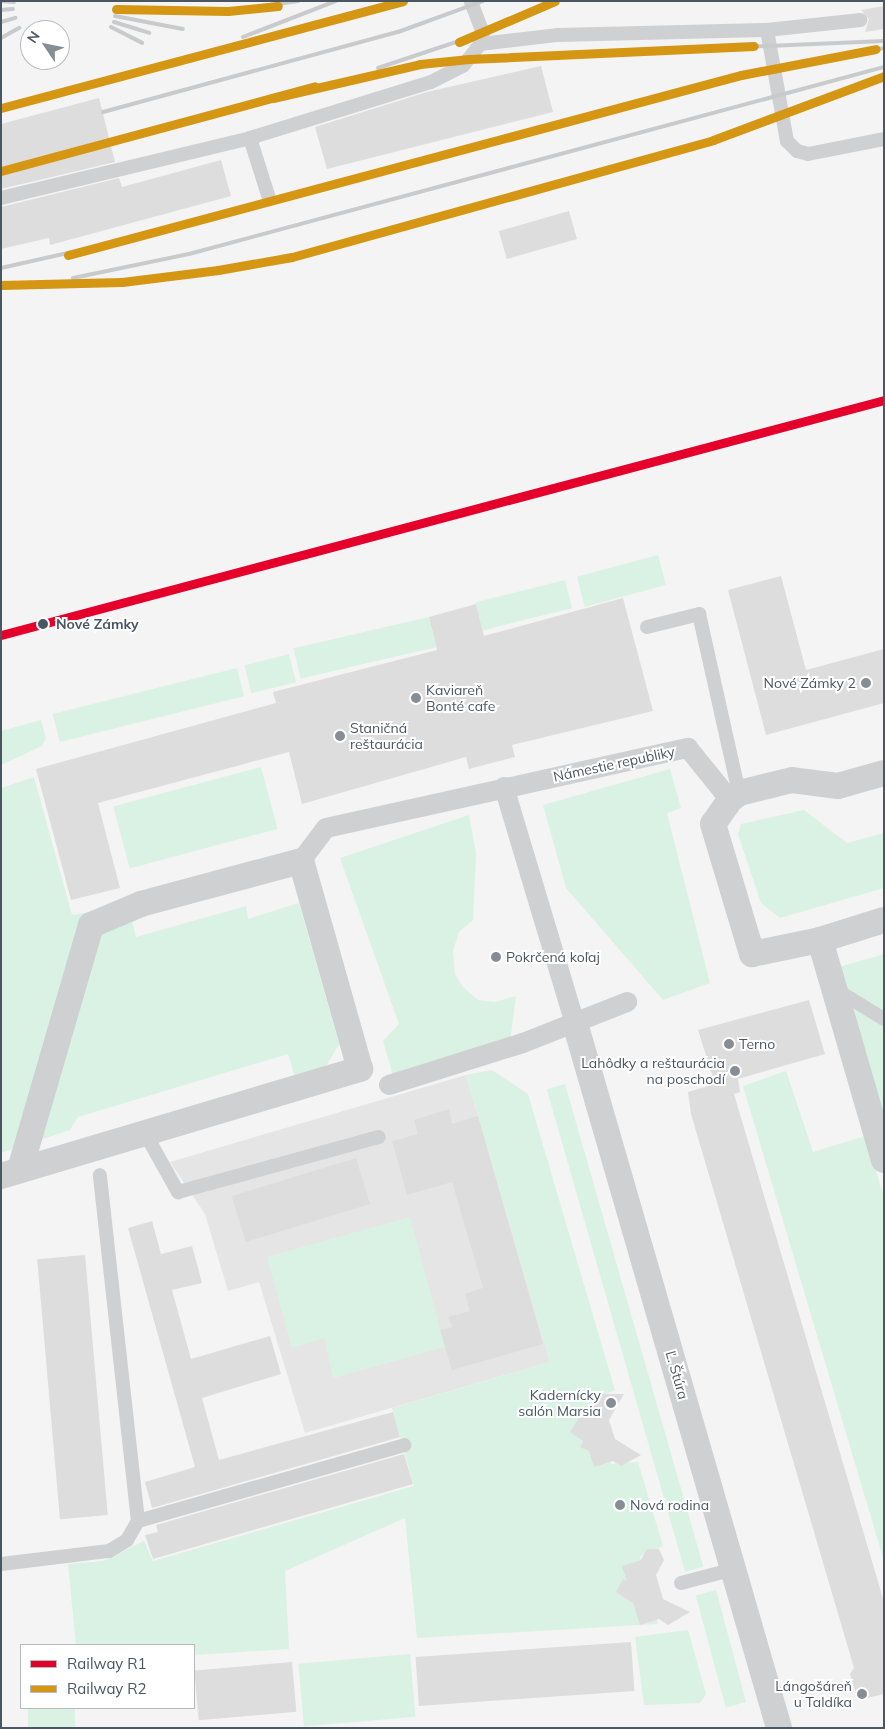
<!DOCTYPE html>
<html>
<head>
<meta charset="utf-8">
<style>
  body { margin:0 }
  #map { position:relative; width:885px; height:1729px; overflow:hidden; background:#f4f4f4; font-family:Mulish,sans-serif }
  div>[style] { position:absolute }
  .education>* { inset:0; background:#e6e5e6 }
  .green>* { inset:0; background:#d9f2e3; transform-origin:0 0 }
  .building>* { inset:0; background:#ddddde; transform-origin:0 0 }
  .service>* { height:14px; margin:-7px; padding:0 7px; transform-origin:7px; border-radius:7px; background:#ced0d2 }
  .pedestrian>* { height:20px; margin:-10px; padding:0 10px; transform-origin:10px; border-radius:10px; background:#ced0d2 }
  .minor>* { height:26px; margin:-13px; padding:0 13px; transform-origin:13px; border-radius:13px; background:#ced0d2 }
  .rail>* { height:4px; margin:-2px; padding:0 2px; transform-origin:2px; border-radius:2px; background:#c9cacc }
  .rail-1>* { height:9px; margin:-4.5px; padding:0 4.5px; transform-origin:4.5px; border-radius:4.5px; background:#e4002b }
  .rail-2>* { height:9px; margin:-4.5px; padding:0 4.5px; transform-origin:4.5px; border-radius:4.5px; background:#d49613 }
  .dots>* { width:14px; height:14px; translate:-50% -50%; box-sizing:border-box; border:2px solid #fff; border-radius:50% }
  span { translate:-50% -50%; white-space:nowrap; text-align:center; line-height:1.15; -webkit-text-stroke:4px #fff; paint-order:stroke }
  .stop-label { font-size:14px; color:#4a5661; font-weight:700 }
  .left { translate:0 -50%; text-align:left }
  .poi-label { font-size:14px; color:#4a5661 }
  .right { translate:-100% -50%; text-align:right }
  .street-label { font-size:14px; color:#4a5661 }
  .frame { position:absolute; inset:0; border:2px solid #4a5661; pointer-events:none }
  .legend { position:absolute; left:20px; top:1644px; width:175px; height:65px; box-sizing:border-box; background:#fff; border:1px solid #b7bbc0; margin:0; padding:6px 9px; list-style:none; font-size:15px; color:#4a5661 }
  .legend li { display:flex; align-items:center; gap:10px; height:25px }
  .legend b { width:25px; border:1px solid #b7bbc0 }
  .north { position:absolute; left:20px; top:20px; width:50px; height:50px; box-sizing:border-box; background:#fff; border:1px solid #b7bbc0; border-radius:50%; rotate:304deg; font-size:14px; font-weight:700; line-height:20px; text-align:center; color:#4a5661 }
  .north::after { content:''; display:block; margin:auto; width:18px; height:22px; background:#868d94; clip-path:polygon(50% 0,100% 100%,50% 72%,0 100%) }
</style>
</head>
<body>
<div id="map">
  <div class="education">
    <i style="clip-path:polygon(466px 1075px,550px 1362px,305px 1433px,259px 1282px,228px 1291px,205px 1214px,170px 1162px)"></i>
  </div>
  <div class="green">
    <i style="left:658px;top:555px;width:31px;height:84px;rotate:75deg"></i>
    <i style="left:565px;top:580px;width:29px;height:92px;rotate:76deg"></i>
    <i style="left:429px;top:617px;width:31px;height:139px;rotate:77deg"></i>
    <i style="left:289px;top:654px;width:29px;height:46px;rotate:76deg"></i>
    <i style="left:237px;top:668px;width:29px;height:190px;rotate:76deg"></i>
    <i style="clip-path:polygon(41px 720px,46px 738px,42px 746px,1px 765px,1px 731px)"></i>
    <i style="left:261px;top:767px;width:64px;height:153px;rotate:75deg"></i>
    <i style="clip-path:polygon(670px 769px,681px 808px,667px 813px,710px 983px,663px 1000px,566px 888px,543px 805px)"></i>
    <i style="clip-path:polygon(34px 777px,72px 915px,95px 911px,131px 917px,136px 937px,246px 906px,248px 919px,299px 903px,339px 1044px,325px 1068px,295px 1077px,288px 1054px,78px 1117px,70px 1130px,1px 1153px,1px 788px)"></i>
    <i style="clip-path:polygon(804px 810px,847px 843px,884px 833px,884px 888px,780px 918px,761px 903px,738px 834px,741px 824px)"></i>
    <i style="clip-path:polygon(469px 815px,476px 853px,473px 920px,459px 932px,453px 951px,455px 974px,463px 987px,478px 1000px,495px 1002px,516px 996px,510px 1042px,394px 1079px,383px 1041px,399px 1024px,340px 858px)"></i>
    <i style="clip-path:polygon(884px 954px,884px 1011px,844px 986px,836px 968px)"></i>
    <i style="clip-path:polygon(855px 1009px,884px 1027px,884px 1126px,850px 1014px)"></i>
    <i style="clip-path:polygon(492px 1070px,528px 1094px,615px 1390px,591px 1401px,611px 1464px,638px 1462px,663px 1546px,640px 1557px,658px 1624px,417px 1638px,405px 1518px,285px 1571px,289px 1649px,194px 1655px,194px 1645px,76px 1645px,68px 1564px,103px 1561px,144px 1541px,153px 1561px,414px 1486px,392px 1408px,550px 1362px,466px 1075px)"></i>
    <i style="clip-path:polygon(786px 1071px,813px 1152px,865px 1136px,884px 1197px,884px 1561px,743px 1086px)"></i>
    <i style="left:565px;top:1084px;width:502px;height:19px;rotate:74deg"></i>
    <i style="clip-path:polygon(410px 1217px,445px 1347px,333px 1378px,324px 1338px,292px 1348px,267px 1257px)"></i>
    <i style="left:716px;top:1590px;width:116px;height:21px;rotate:75deg"></i>
    <i style="clip-path:polygon(688px 1630px,706px 1694px,700px 1703px,644px 1705px,635px 1637px)"></i>
    <i style="left:410px;top:1654px;width:63px;height:112px;rotate:85deg"></i>
    <i style="left:28px;top:1708px;width:47px;height:20px"></i>
  </div>
  <div class="building">
    <i style="clip-path:polygon(884px 6px,884px 29px,865px 32px,869px 19px,861px 10px)"></i>
    <i style="clip-path:polygon(541px 66px,553px 112px,327px 169px,315px 127px,427px 92px)"></i>
    <i style="clip-path:polygon(99px 98px,115px 162px,1px 189px,1px 124px)"></i>
    <i style="clip-path:polygon(221px 160px,231px 196px,50px 245px,49px 238px,1px 249px,1px 207px,119px 178px,122px 187px)"></i>
    <i style="left:569px;top:211px;width:29px;height:73px;rotate:74deg"></i>
    <i style="clip-path:polygon(781px 576px,806px 670px,884px 649px,884px 703px,766px 735px,728px 590px)"></i>
    <i style="clip-path:polygon(623px 598px,653px 711px,512px 745px,515px 757px,484px 765px,469px 769px,466px 757px,302px 804px,289px 752px,98px 803px,120px 888px,71px 900px,36px 769px,276px 703px,273px 692px,437px 650px,429px 617px,476px 604px,484px 636px)"></i>
    <i style="clip-path:polygon(809px 1000px,825px 1054px,738px 1079px,740px 1092px,734px 1094px,884px 1602px,884px 1694px,858px 1700px,850px 1674px,854px 1668px,691px 1114px,688px 1092px,715px 1084px,698px 1030px)"></i>
    <i style="clip-path:polygon(449px 1109px,452px 1124px,478px 1116px,543px 1344px,452px 1370px,440px 1330px,452px 1327px,448px 1317px,470px 1311px,465px 1294px,483px 1288px,452px 1182px,407px 1195px,392px 1141px,418px 1134px,414px 1120px)"></i>
    <i style="left:356px;top:1158px;width:48px;height:130px;rotate:73deg"></i>
    <i style="clip-path:polygon(152px 1221px,161px 1254px,192px 1246px,202px 1283px,172px 1290px,191px 1359px,270px 1336px,281px 1374px,202px 1398px,219px 1460px,393px 1412px,400px 1437px,152px 1508px,145px 1482px,195px 1467px,128px 1228px)"></i>
    <i style="left:85px;top:1255px;width:261px;height:48px;rotate:85deg"></i>
    <i style="clip-path:polygon(600px 1394px,624px 1394px,609px 1420px,615px 1439px,641px 1455px,621px 1466px,613px 1461px,594px 1467px,589px 1451px,580px 1447px,583px 1441px,570px 1432px,579px 1418px,577px 1410px,596px 1405px)"></i>
    <i style="clip-path:polygon(404px 1454px,413px 1484px,153px 1559px,145px 1535px,158px 1532px,156px 1525px)"></i>
    <i style="clip-path:polygon(647px 1549px,659px 1549px,664px 1560px,656px 1575px,663px 1599px,690px 1612px,668px 1625px,659px 1619px,640px 1625px,633px 1603px,616px 1592px,623px 1579px,627px 1581px,622px 1566px,641px 1560px)"></i>
    <i style="left:631px;top:1642px;width:49px;height:216px;rotate:86deg"></i>
    <i style="left:292px;top:1662px;width:50px;height:98px;rotate:85deg"></i>
  </div>
  <div class="service">
    <i style="left:767px;top:30px;width:113px;rotate:79.8deg"></i>
    <i style="left:787px;top:141px;width:14px;rotate:45deg"></i>
    <i style="left:797px;top:151px;width:11px;rotate:15deg"></i>
    <i style="left:808px;top:154px;width:77px;rotate:-11.2deg"></i>
    <i style="left:480px;top:44px;width:79px;rotate:-6.6deg"></i>
    <i style="left:558px;top:35px;width:209px;rotate:-1.4deg"></i>
    <i style="left:767px;top:30px;width:94px;rotate:-6.1deg"></i>
    <i style="left:250px;top:138px;width:60px;rotate:72.5deg"></i>
    <i style="left:1px;top:198px;width:256px;rotate:-13.5deg"></i>
    <i style="left:250px;top:138px;width:189px;rotate:-17.2deg"></i>
    <i style="left:431px;top:82px;width:36px;rotate:-27deg"></i>
    <i style="left:463px;top:66px;width:28px;rotate:-52deg"></i>
    <i style="left:480px;top:44px;width:11px;rotate:-75deg"></i>
    <i style="left:483px;top:33px;width:34px;rotate:-111deg"></i>
    <i style="left:647px;top:627px;width:54px;rotate:-14deg"></i>
    <i style="left:699px;top:614px;width:183px;rotate:77.4deg"></i>
    <i style="left:835px;top:989px;width:57px;rotate:31.5deg"></i>
    <i style="left:145px;top:1133px;width:68px;rotate:60.8deg"></i>
    <i style="left:178px;top:1192px;width:208px;rotate:-15.3deg"></i>
    <i style="left:138px;top:1521px;width:277px;rotate:-15.9deg"></i>
    <i style="left:1px;top:1564px;width:109px;rotate:-6.9deg"></i>
    <i style="left:109px;top:1551px;width:21px;rotate:-31deg"></i>
    <i style="left:127px;top:1540px;width:22px;rotate:-60deg"></i>
    <i style="left:138px;top:1521px;width:348px;rotate:-96.3deg"></i>
    <i style="left:681px;top:1583px;width:55px;rotate:-14.8deg"></i>
  </div>
  <div class="pedestrian">
    <i style="left:504px;top:787px;width:246px;rotate:73.3deg"></i>
    <i style="left:301px;top:861px;width:41px;rotate:-52.9deg"></i>
    <i style="left:326px;top:828px;width:371px;rotate:-12.5deg"></i>
    <i style="left:688px;top:748px;width:67px;rotate:51.1deg"></i>
    <i style="left:389px;top:1085px;width:140px;rotate:-17.4deg"></i>
    <i style="left:523px;top:1043px;width:112px;rotate:-21.5deg"></i>
  </div>
  <div class="minor">
    <i style="left:884px;top:773px;width:48px;rotate:164.2deg"></i>
    <i style="left:838px;top:786px;width:46px;rotate:-172.6deg"></i>
    <i style="left:792px;top:780px;width:55px;rotate:166.2deg"></i>
    <i style="left:739px;top:793px;width:11px;rotate:142deg"></i>
    <i style="left:730px;top:800px;width:29px;rotate:125deg"></i>
    <i style="left:713px;top:824px;width:136px;rotate:73.3deg"></i>
    <i style="left:752px;top:954px;width:69px;rotate:-11.6deg"></i>
    <i style="left:820px;top:940px;width:67px;rotate:-17.4deg"></i>
    <i style="left:820px;top:940px;width:229px;rotate:73.8deg"></i>
    <i style="left:575px;top:1023px;width:734px;rotate:73.86deg"></i>
    <i style="left:1px;top:1176px;width:375px;rotate:-16.6deg"></i>
    <i style="left:360px;top:1069px;width:216px;rotate:-105.8deg"></i>
    <i style="left:301px;top:861px;width:166px;rotate:165deg"></i>
    <i style="left:141px;top:904px;width:54px;rotate:157.2deg"></i>
    <i style="left:91px;top:925px;width:255px;rotate:106.2deg"></i>
  </div>
  <div class="rail">
    <i style="left:1px;top:1px;width:13px;rotate:4deg"></i>
    <i style="left:116px;top:9px;width:112px;rotate:1deg"></i>
    <i style="left:228px;top:11px;width:71px;rotate:-8.1deg"></i>
    <i style="left:1px;top:10px;width:12px;rotate:-5deg"></i>
    <i style="left:115px;top:16px;width:69px;rotate:10.8deg"></i>
    <i style="left:1px;top:22px;width:15px;rotate:-16deg"></i>
    <i style="left:114px;top:22px;width:37px;rotate:17deg"></i>
    <i style="left:111px;top:27px;width:35px;rotate:27deg"></i>
    <i style="left:243px;top:37px;width:100px;rotate:-21.2deg"></i>
    <i style="left:1px;top:38px;width:21px;rotate:-29deg"></i>
    <i style="left:378px;top:68px;width:111px;rotate:-18.4deg"></i>
    <i style="left:483px;top:33px;width:79px;rotate:-24deg"></i>
    <i style="left:273px;top:98px;width:151px;rotate:-13deg"></i>
    <i style="left:420px;top:64px;width:49px;rotate:-5.8deg"></i>
    <i style="left:469px;top:59px;width:415px;rotate:-2.5deg"></i>
    <i style="left:1px;top:108px;width:416px;rotate:-14.9deg"></i>
    <i style="left:103px;top:112px;width:306px;rotate:-15.2deg"></i>
    <i style="left:398px;top:32px;width:90px;rotate:-20deg"></i>
    <i style="left:110px;top:142px;width:175px;rotate:-15.2deg"></i>
    <i style="left:1px;top:268px;width:132px;rotate:-12.7deg"></i>
    <i style="left:130px;top:239px;width:633px;rotate:-15.02deg"></i>
    <i style="left:741px;top:75px;width:146px;rotate:-10.7deg"></i>
    <i style="left:73px;top:278px;width:118px;rotate:-11.7deg"></i>
    <i style="left:189px;top:254px;width:720px;rotate:-15.06deg"></i>
    <i style="left:1px;top:285px;width:121px;rotate:-1.4deg"></i>
    <i style="left:122px;top:282px;width:97px;rotate:-7.1deg"></i>
    <i style="left:218px;top:270px;width:75px;rotate:-10deg"></i>
    <i style="left:292px;top:257px;width:437px;rotate:-15.5deg"></i>
    <i style="left:713px;top:140px;width:183px;rotate:-20.5deg"></i>
  </div>
  <div class="rail-1">
    <i style="left:1px;top:635px;width:914px;rotate:-14.9deg"></i>
  </div>
  <div class="rail-2">
    <i style="left:116px;top:9px;width:112px;rotate:1deg"></i>
    <i style="left:228px;top:11px;width:50px;rotate:-5.7deg"></i>
    <i style="left:459px;top:42px;width:104px;rotate:-23.1deg"></i>
    <i style="left:273px;top:98px;width:151px;rotate:-13deg"></i>
    <i style="left:420px;top:64px;width:49px;rotate:-5.8deg"></i>
    <i style="left:469px;top:59px;width:285px;rotate:-2.6deg"></i>
    <i style="left:1px;top:108px;width:416px;rotate:-14.9deg"></i>
    <i style="left:1px;top:171px;width:325px;rotate:-15.1deg"></i>
    <i style="left:68px;top:255px;width:697px;rotate:-14.97deg"></i>
    <i style="left:741px;top:75px;width:137px;rotate:-10.9deg"></i>
    <i style="left:1px;top:285px;width:121px;rotate:-1.4deg"></i>
    <i style="left:122px;top:282px;width:97px;rotate:-7.1deg"></i>
    <i style="left:218px;top:270px;width:75px;rotate:-10deg"></i>
    <i style="left:292px;top:257px;width:437px;rotate:-15.5deg"></i>
    <i style="left:713px;top:140px;width:183px;rotate:-20.5deg"></i>
  </div>
  <div class="dots">
    <i style="left:43px;top:624px;background:#4a5661"></i>
    <i style="left:866px;top:683px;background:#868d94"></i>
    <i style="left:416px;top:698px;background:#868d94"></i>
    <i style="left:340px;top:736px;background:#868d94"></i>
    <i style="left:496px;top:957px;background:#868d94"></i>
    <i style="left:729px;top:1044px;background:#868d94"></i>
    <i style="left:735px;top:1071px;background:#868d94"></i>
    <i style="left:611px;top:1403px;background:#868d94"></i>
    <i style="left:620px;top:1505px;background:#868d94"></i>
    <i style="left:862px;top:1694px;background:#868d94"></i>
  </div>
  <div class="stop-label">
    <span class="left" style="left:56px;top:624px">Nové Zámky</span>
  </div>
  <div class="poi-label">
    <span class="right" style="left:856px;top:683px">Nové Zámky 2</span>
    <span class="left" style="left:426px;top:698px">Kaviareň<br>Bonté cafe</span>
    <span class="left" style="left:350px;top:736px">Staničná<br>reštaurácia</span>
    <span class="left" style="left:506px;top:957px">Pokrčená koľaj</span>
    <span class="left" style="left:739px;top:1044px">Terno</span>
    <span class="right" style="left:725px;top:1071px">Lahôdky a reštaurácia<br>na poschodí</span>
    <span class="right" style="left:601px;top:1403px">Kadernícky<br>salón Marsia</span>
    <span class="left" style="left:630px;top:1505px">Nová rodina</span>
    <span class="right" style="left:852px;top:1694px">Lángošáreň<br>u Taldíka</span>
  </div>
  <div class="street-label">
    <span style="left:614px;top:764px;rotate:-12deg">Námestie republiky</span>
    <span style="left:677px;top:1375px;rotate:74deg">Ľ. Štúra</span>
  </div>
  <div class="frame"></div>
  <ul class="legend">
  <li><b style="height:6px;background:#e4002b"></b>Railway R1</li>
  <li><b style="height:6px;background:#d49613"></b>Railway R2</li>
  </ul>
  <div class="north">N</div>
</div>
</body>
</html>
